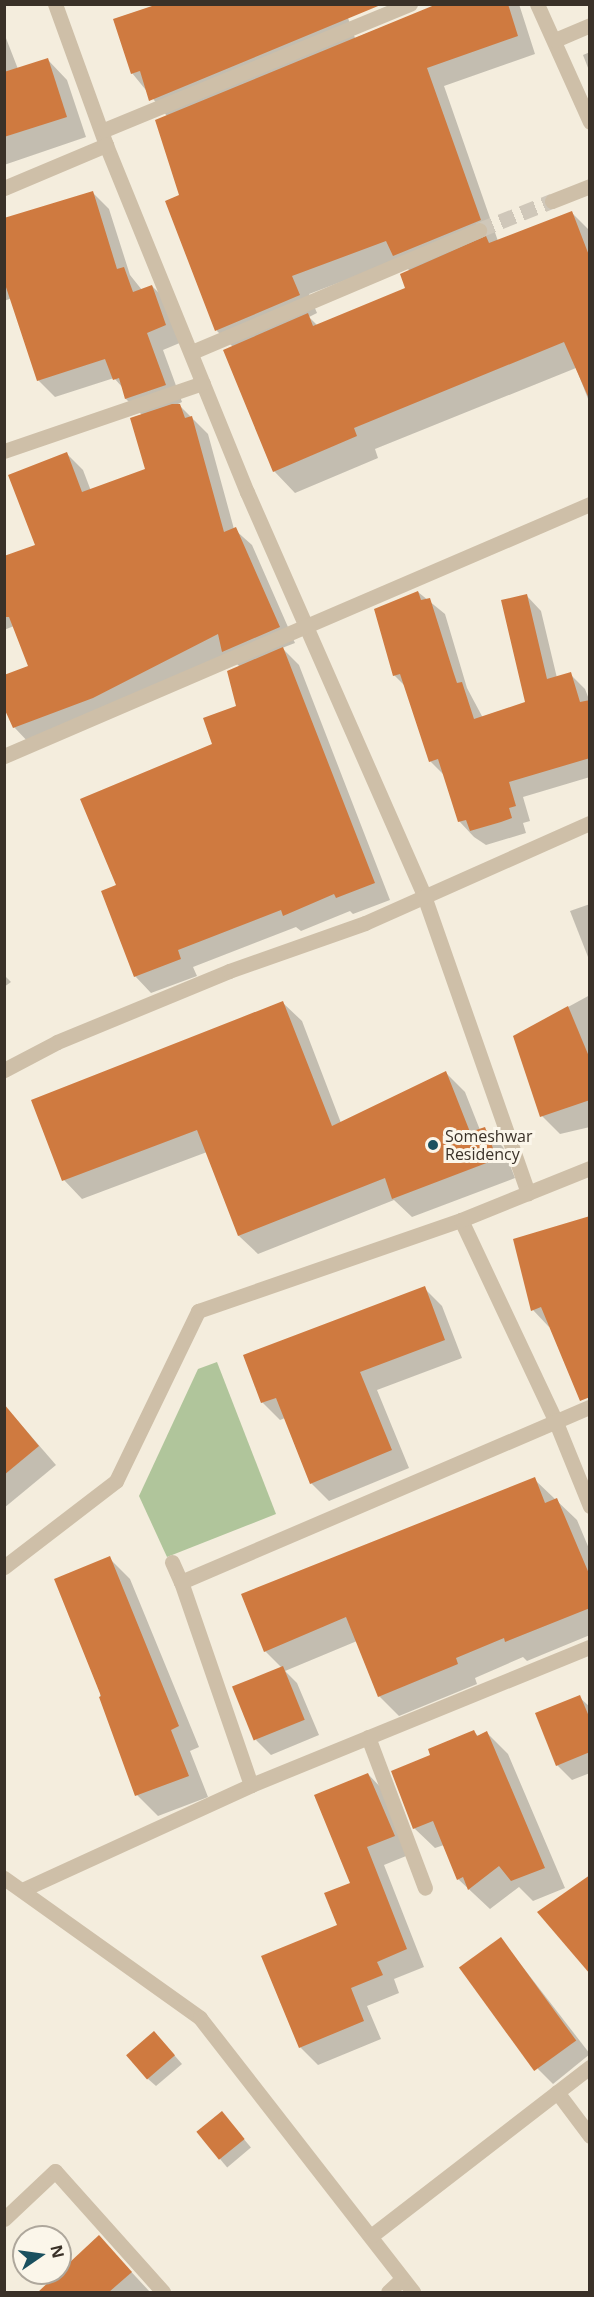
<!DOCTYPE html>
<html>
<head>
<meta charset="utf-8">
<style>
  body { margin:0 }
  #map { position:relative; width:594px; height:2297px; overflow:hidden; background:#f4eddd; font-family:"Open Sans",sans-serif }
  div>[style] { position:absolute }
  .green>* { inset:0; background:#b0c59b }
  .shadow>* { inset:0; background:#0003; transform-origin:0 0 }
  .building>* { inset:0; background:#cf7a40; transform-origin:0 0 }
  .minor-tunnel>* { height:15px; margin-top:-7.5px; transform-origin:0; background:repeating-linear-gradient(90deg,#cfc7b9 0 15px,transparent 0 23px) }
  .service>* { height:15px; margin:-7.5px; padding:0 7.5px; transform-origin:7.5px; border-radius:7.5px; background:#cebfa8 }
  .minor>* { height:15px; margin:-7.5px; padding:0 7.5px; transform-origin:7.5px; border-radius:7.5px; background:#cebfa8 }
  .dots>* { width:16px; height:16px; translate:-50% -50%; box-sizing:border-box; border:3px solid #fbf6ea; border-radius:50% }
  span { translate:-50% -50%; white-space:nowrap; text-align:center; line-height:1.15; -webkit-text-stroke:6px #fbf6ea; paint-order:stroke }
  .poi-label { font-size:16px; color:#3a3128 }
  .left { translate:0 -50%; text-align:left }
  .frame { position:absolute; inset:0; border:6px solid #3a3128; pointer-events:none }
  .north { position:absolute; left:12px; top:2225px; width:60px; height:60px; box-sizing:border-box; background:#fbf6ea; border:2px solid #aea79c; border-radius:50%; rotate:77deg; font-size:16px; font-weight:700; line-height:24px; text-align:center; color:#3a3128 }
  .north::after { content:''; display:block; margin:auto; width:21px; height:27px; background:#1a505f; clip-path:polygon(50% 0,100% 100%,50% 72%,0 100%) }
</style>
</head>
<body>
<div id="map">
  <div class="green">
    <i style="clip-path:polygon(217px 1362px,276px 1514px,167px 1557px,139px 1496px,198px 1369px)"></i>
  </div>
  <div class="shadow">
    <i style="clip-path:polygon(evenodd,440px 4px,519px 4px,535px 54px,444px 86px,498px 241px,572px 213px,590px 231px,590px 404px,576px 368px,375px 449px,378px 458px,295px 493px,274px 471px,233px 347px,217px 331px,167px 201px,181px 196px,167px 116px,132px 73px,347px 15px,355px 38px,440px 4px,399px 260px,410px 271px,407px 289px,318px 326px,309px 317px,317px 313px,309px 294px,399px 260px)"></i>
    <i style="clip-path:polygon(4px 33px,18px 69px,48px 60px,67px 80px,86px 137px,4px 165px)"></i>
    <i style="clip-path:polygon(590px 52px,590px 73px,583px 55px)"></i>
    <i style="clip-path:polygon(92px 192px,109px 209px,130px 275px,142px 290px,152px 286px,169px 303px,182px 342px,163px 350px,182px 402px,178px 404px,208px 434px,234px 529px,252px 545px,295px 643px,282px 648px,299px 665px,390px 900px,353px 914px,350px 911px,301px 931px,296px 927px,193px 967px,197px 976px,151px 993px,135px 976px,118px 886px,237px 707px,240px 667px,227px 654px,30px 744px,14px 727px,30px 666px,14px 626px,4px 630px,4px 558px,37px 546px,67px 454px,83px 470px,91px 491px,147px 470px,143px 416px,126px 399px,123px 388px,114px 378px,55px 397px,38px 380px,12px 298px,4px 301px,4px 229px)"></i>
    <i style="clip-path:polygon(418px 592px,445px 614px,467px 688px,483px 718px,527px 703px,526px 595px,541px 611px,557px 678px,570px 674px,585px 689px,590px 702px,590px 777px,523px 797px,530px 821px,523px 823px,526px 833px,486px 845px,474px 837px,459px 821px,445px 776px,430px 761px,406px 687px,394px 675px)"></i>
    <i style="clip-path:polygon(590px 904px,590px 962px,570px 911px)"></i>
    <i style="clip-path:polygon(4px 975px,11px 982px,4px 987px)"></i>
    <i style="clip-path:polygon(590px 995px,590px 1127px,560px 1134px,542px 1116px,515px 1036px)"></i>
    <i style="clip-path:polygon(283px 1003px,302px 1021px,341px 1123px,446px 1073px,465px 1092px,480px 1130px,484px 1128px,503px 1147px,515px 1178px,412px 1217px,394px 1200px,258px 1254px,239px 1236px,207px 1152px,82px 1199px,64px 1180px)"></i>
    <i style="clip-path:polygon(590px 1218px,549px 1327px,533px 1310px)"></i>
    <i style="clip-path:polygon(424px 1288px,442px 1306px,462px 1358px,377px 1390px,409px 1468px,329px 1501px,311px 1483px,285px 1418px,280px 1420px,262px 1402px)"></i>
    <i style="clip-path:polygon(4px 1405px,56px 1465px,4px 1508px)"></i>
    <i style="clip-path:polygon(534px 1479px,577px 1520px,590px 1551px,590px 1635px,527px 1661px,523px 1657px,475px 1678px,477px 1684px,399px 1716px,379px 1696px,357px 1641px,285px 1671px,297px 1683px,319px 1735px,271px 1755px,256px 1740px,282px 1668px,265px 1651px)"></i>
    <i style="clip-path:polygon(109px 1558px,130px 1579px,199px 1747px,190px 1751px,208px 1797px,158px 1816px,137px 1795px,100px 1698px)"></i>
    <i style="clip-path:polygon(579px 1697px,590px 1707px,590px 1773px,572px 1780px,557px 1765px)"></i>
    <i style="clip-path:polygon(474px 1732px,479px 1737px,487px 1733px,508px 1754px,565px 1888px,533px 1901px,519px 1887px,490px 1909px,458px 1879px,444px 1845px,435px 1848px,414px 1828px,432px 1756px)"></i>
    <i style="clip-path:polygon(368px 1774px,385px 1792px,411px 1854px,384px 1865px,424px 1967px,394px 1979px,399px 1993px,367px 2006px,381px 2039px,318px 2065px,300px 2047px,352px 1883px)"></i>
    <i style="clip-path:polygon(501px 1939px,590px 2054px,553px 2084px,538px 2069px)"></i>
    <i style="clip-path:polygon(161px 2040px,182px 2064px,156px 2086px,148px 2079px)"></i>
    <i style="left:222px;top:2113px;width:45px;height:31px;rotate:50deg"></i>
    <i style="clip-path:polygon(99px 2237px,150px 2292px,39px 2292px)"></i>
  </div>
  <div class="building">
    <i style="clip-path:polygon(158px 4px,383px 4px,149px 101px,140px 71px,131px 74px,113px 19px)"></i>
    <i style="clip-path:polygon(437px 4px,508px 4px,518px 36px,427px 68px,481px 220px,393px 256px,386px 241px,292px 276px,300px 295px,215px 331px,165px 201px,179px 195px,155px 120px)"></i>
    <i style="clip-path:polygon(48px 58px,67px 117px,4px 137px,4px 72px)"></i>
    <i style="clip-path:polygon(93px 191px,117px 269px,124px 267px,133px 292px,152px 285px,166px 325px,147px 333px,166px 385px,125px 399px,119px 378px,113px 380px,105px 359px,37px 381px,4px 281px,4px 218px)"></i>
    <i style="clip-path:polygon(572px 211px,590px 258px,590px 401px,564px 342px,354px 428px,357px 436px,273px 472px,223px 350px,308px 313px,313px 326px,405px 288px,400px 274px,486px 236px,489px 243px)"></i>
    <i style="clip-path:polygon(172px 404px,180px 404px,185px 418px,192px 416px,224px 532px,236px 527px,280px 627px,222px 652px,218px 634px,93px 698px,13px 728px,4px 708px,4px 675px,28px 666px,9px 617px,4px 617px,4px 556px,35px 545px,8px 475px,67px 452px,82px 492px,145px 469px,130px 418px)"></i>
    <i style="clip-path:polygon(418px 591px,421px 600px,430px 598px,453px 671px,457px 683px,462px 682px,474px 719px,525px 702px,501px 600px,527px 594px,547px 679px,571px 672px,580px 702px,590px 700px,590px 758px,509px 782px,516px 806px,509px 808px,512px 818px,501px 822px,470px 831px,466px 820px,458px 822px,438px 759px,429px 762px,400px 674px,393px 676px,374px 609px)"></i>
    <i style="clip-path:polygon(283px 647px,375px 883px,336px 898px,334px 894px,283px 916px,281px 910px,178px 950px,181px 959px,134px 977px,101px 891px,116px 885px,80px 799px,212px 744px,203px 718px,236px 706px,227px 671px)"></i>
    <i style="clip-path:polygon(283px 1001px,332px 1126px,446px 1071px,470px 1132px,485px 1127px,497px 1159px,392px 1199px,385px 1178px,238px 1236px,197px 1130px,62px 1181px,31px 1100px)"></i>
    <i style="clip-path:polygon(568px 1006px,590px 1059px,590px 1100px,540px 1117px,513px 1036px)"></i>
    <i style="clip-path:polygon(590px 1216px,590px 1397px,580px 1401px,541px 1307px,531px 1311px,513px 1239px)"></i>
    <i style="clip-path:polygon(425px 1286px,445px 1340px,360px 1372px,392px 1450px,310px 1484px,276px 1398px,261px 1403px,243px 1355px)"></i>
    <i style="clip-path:polygon(4px 1404px,39px 1446px,4px 1475px)"></i>
    <i style="clip-path:polygon(535px 1477px,545px 1503px,557px 1498px,590px 1576px,590px 1608px,505px 1642px,504px 1638px,456px 1658px,458px 1664px,378px 1697px,346px 1617px,264px 1652px,241px 1594px)"></i>
    <i style="clip-path:polygon(110px 1556px,179px 1726px,171px 1730px,189px 1776px,135px 1796px,99px 1697px,101px 1696px,54px 1579px)"></i>
    <i style="left:283px;top:1666px;width:58px;height:55px;rotate:68deg"></i>
    <i style="clip-path:polygon(580px 1695px,590px 1719px,590px 1752px,556px 1766px,535px 1713px)"></i>
    <i style="clip-path:polygon(474px 1730px,477px 1736px,487px 1731px,545px 1868px,511px 1881px,499px 1866px,468px 1890px,463px 1877px,457px 1880px,433px 1821px,413px 1829px,391px 1771px,430px 1755px,428px 1749px)"></i>
    <i style="clip-path:polygon(368px 1773px,395px 1836px,367px 1847px,407px 1949px,377px 1962px,383px 1975px,351px 1988px,364px 2021px,299px 2048px,261px 1956px,337px 1925px,324px 1893px,350px 1883px,314px 1795px)"></i>
    <i style="clip-path:polygon(590px 1875px,590px 1974px,537px 1912px)"></i>
    <i style="left:501px;top:1937px;width:128px;height:52px;rotate:54deg"></i>
    <i style="left:154px;top:2031px;width:32px;height:37px;rotate:49deg"></i>
    <i style="left:222px;top:2111px;width:36px;height:33px;rotate:51deg"></i>
    <i style="clip-path:polygon(99px 2235px,132px 2272px,109px 2292px,38px 2292px)"></i>
  </div>
  <div class="minor-tunnel">
    <i style="left:479px;top:230px;width:79px;rotate:-21.7deg"></i>
  </div>
  <div class="service">
    <i style="left:461px;top:1220px;width:221px;rotate:64.8deg"></i>
    <i style="left:555px;top:1420px;width:93px;rotate:67.9deg"></i>
    <i style="left:172px;top:1562px;width:22px;rotate:66deg"></i>
    <i style="left:368px;top:1737px;width:161px;rotate:69.3deg"></i>
    <i style="left:251px;top:1785px;width:215px;rotate:-109deg"></i>
    <i style="left:181px;top:1582px;width:445px;rotate:-23.2deg"></i>
    <i style="left:22px;top:1890px;width:252px;rotate:-24.6deg"></i>
    <i style="left:251px;top:1785px;width:366px;rotate:-22.2deg"></i>
  </div>
  <div class="minor">
    <i style="left:55px;top:4px;width:150px;rotate:70.1deg"></i>
    <i style="left:106px;top:145px;width:375px;rotate:67.9deg"></i>
    <i style="left:247px;top:492px;width:441px;rotate:66.3deg"></i>
    <i style="left:424px;top:896px;width:315px;rotate:70.7deg"></i>
    <i style="left:537px;top:4px;width:129px;rotate:65.8deg"></i>
    <i style="left:555px;top:40px;width:38px;rotate:-23deg"></i>
    <i style="left:104px;top:130px;width:331px;rotate:-22.4deg"></i>
    <i style="left:4px;top:188px;width:111px;rotate:-22.9deg"></i>
    <i style="left:552px;top:201px;width:41px;rotate:-21.5deg"></i>
    <i style="left:192px;top:352px;width:312px;rotate:-23deg"></i>
    <i style="left:4px;top:451px;width:210px;rotate:-18.9deg"></i>
    <i style="left:4px;top:756px;width:638px;rotate:-23.27deg"></i>
    <i style="left:4px;top:1070px;width:60px;rotate:-27.8deg"></i>
    <i style="left:57px;top:1042px;width:186px;rotate:-22.4deg"></i>
    <i style="left:229px;top:971px;width:144px;rotate:-19.4deg"></i>
    <i style="left:365px;top:923px;width:246px;rotate:-24deg"></i>
    <i style="left:4px;top:1567px;width:141px;rotate:-37.5deg"></i>
    <i style="left:116px;top:1481px;width:189px;rotate:-64.2deg"></i>
    <i style="left:198px;top:1311px;width:278px;rotate:-19.1deg"></i>
    <i style="left:461px;top:1220px;width:139px;rotate:-22deg"></i>
    <i style="left:4px;top:1878px;width:241px;rotate:35.5deg"></i>
    <i style="left:200px;top:2018px;width:347px;rotate:52.1deg"></i>
    <i style="left:557px;top:2092px;width:55px;rotate:53.1deg"></i>
    <i style="left:4px;top:2219px;width:70px;rotate:-43.3deg"></i>
    <i style="left:55px;top:2171px;width:162px;rotate:48.2deg"></i>
    <i style="left:371px;top:2236px;width:277px;rotate:-37.7deg"></i>
    <i style="left:388px;top:2292px;width:19px;rotate:-43deg"></i>
  </div>
  <div class="dots">
    <i style="left:433px;top:1145px;background:#1a505f"></i>
  </div>
  <div class="poi-label">
    <span class="left" style="left:445px;top:1145px">Someshwar<br>Residency</span>
  </div>
  <div class="frame"></div>
  <div class="north">N</div>
</div>
</body>
</html>
